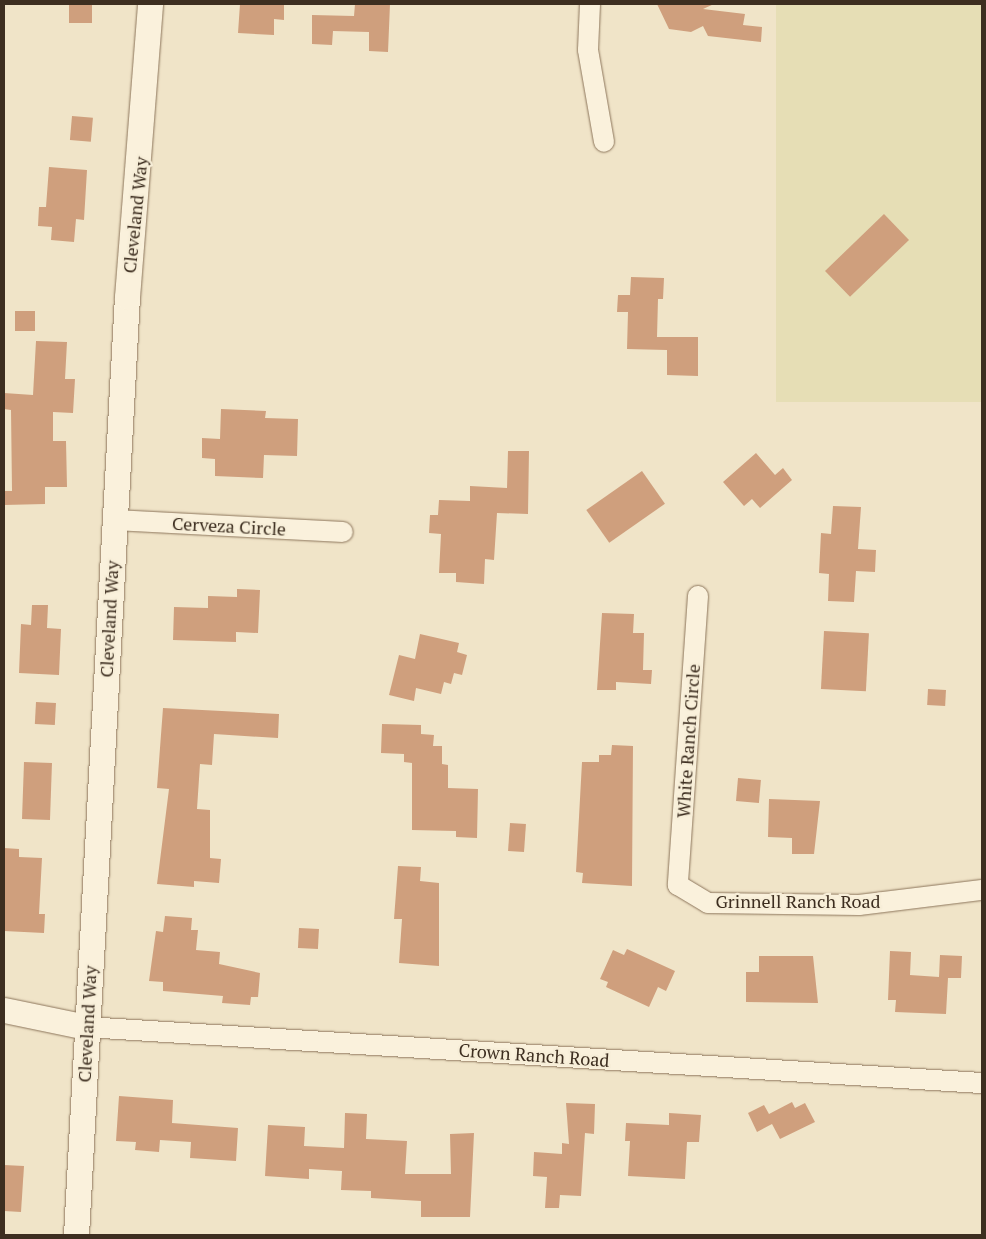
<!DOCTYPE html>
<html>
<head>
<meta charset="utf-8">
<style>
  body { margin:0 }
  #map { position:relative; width:986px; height:1239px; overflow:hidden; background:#f0e4c8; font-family:"PT Serif",serif }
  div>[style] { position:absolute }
  .farmland>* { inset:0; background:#e6deb5; transform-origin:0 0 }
  .building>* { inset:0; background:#cf9f7d; transform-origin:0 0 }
  .roads { filter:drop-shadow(0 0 1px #8d765c) drop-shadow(0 0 1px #8d765c) }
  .minor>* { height:20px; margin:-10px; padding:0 10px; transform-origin:10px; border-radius:10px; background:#faf1dc }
  .tertiary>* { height:25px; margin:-12.5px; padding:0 12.5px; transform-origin:12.5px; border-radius:12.5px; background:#faf1dc }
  span { translate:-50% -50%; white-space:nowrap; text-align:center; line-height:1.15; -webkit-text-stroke:4.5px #f7eed8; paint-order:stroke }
  .street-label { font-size:18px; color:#3d2e20 }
  .frame { position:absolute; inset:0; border:5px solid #3d2e20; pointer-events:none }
</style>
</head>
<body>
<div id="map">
  <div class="farmland">
    <i style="left:776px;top:4px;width:206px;height:398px"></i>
  </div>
  <div class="building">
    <i style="left:69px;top:4px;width:23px;height:19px"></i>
    <i style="clip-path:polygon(240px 4px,284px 4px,284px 20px,274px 19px,274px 35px,238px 33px)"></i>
    <i style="clip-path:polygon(355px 4px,390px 4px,388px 52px,369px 51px,369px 32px,333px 31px,332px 45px,312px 44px,312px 15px,354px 16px)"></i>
    <i style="clip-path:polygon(657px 4px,714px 4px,703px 9px,745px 14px,743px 25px,762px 27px,761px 42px,708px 36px,703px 26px,691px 32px,669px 29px)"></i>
    <i style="left:72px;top:116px;width:21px;height:24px;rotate:5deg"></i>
    <i style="clip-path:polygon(49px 167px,87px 170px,84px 220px,76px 219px,74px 242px,51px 240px,52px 227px,38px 226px,39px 207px,46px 207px)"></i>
    <i style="left:884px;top:214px;width:36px;height:82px;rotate:46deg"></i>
    <i style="clip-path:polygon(631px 277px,664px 278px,663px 299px,658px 299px,657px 337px,698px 337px,698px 376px,667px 375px,667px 350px,627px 349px,628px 312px,617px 312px,618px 295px,630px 295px)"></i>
    <i style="left:15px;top:311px;width:20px;height:20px"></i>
    <i style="clip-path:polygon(36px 341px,67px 342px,65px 379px,75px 379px,73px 413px,53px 412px,53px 441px,66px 441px,67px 487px,45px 487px,45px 504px,4px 505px,4px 491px,12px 491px,11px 410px,4px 409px,4px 393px,33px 395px)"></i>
    <i style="clip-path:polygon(221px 409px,266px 411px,265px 418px,298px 419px,297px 456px,264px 455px,263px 478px,215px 476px,215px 459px,202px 458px,202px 438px,220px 439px)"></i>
    <i style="clip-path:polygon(508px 451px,529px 451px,528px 514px,497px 513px,494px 560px,485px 559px,484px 584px,456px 582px,456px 573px,439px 573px,441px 534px,429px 533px,430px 515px,438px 515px,439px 500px,470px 501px,470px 486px,507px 488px)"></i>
    <i style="clip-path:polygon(756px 453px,775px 475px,783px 468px,792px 480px,760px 508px,752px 499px,744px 506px,723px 482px)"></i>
    <i style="left:642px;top:471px;width:40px;height:68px;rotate:55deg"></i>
    <i style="clip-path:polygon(833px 506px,861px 507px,858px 549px,876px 550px,875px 572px,856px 571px,854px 602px,828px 601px,829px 574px,819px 573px,821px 533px,831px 534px)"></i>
    <i style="clip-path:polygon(237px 589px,260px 590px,258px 633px,236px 632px,236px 642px,173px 640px,174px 607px,208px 608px,208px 596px,237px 597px)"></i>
    <i style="clip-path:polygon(32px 605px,48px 605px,47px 628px,61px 629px,59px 675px,19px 673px,21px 624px,31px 625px)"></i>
    <i style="clip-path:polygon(602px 613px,634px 614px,633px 633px,644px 633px,643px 670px,652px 670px,651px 684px,616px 682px,616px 690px,597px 690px)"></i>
    <i style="left:824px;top:631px;width:45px;height:58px;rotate:3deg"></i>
    <i style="clip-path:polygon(420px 634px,459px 643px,457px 652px,467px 655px,462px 675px,454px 673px,451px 684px,444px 682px,441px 694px,416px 688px,414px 701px,389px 695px,399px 655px,415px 659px)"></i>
    <i style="left:928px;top:689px;width:18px;height:16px;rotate:3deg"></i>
    <i style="left:36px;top:702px;width:20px;height:22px;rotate:3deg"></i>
    <i style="clip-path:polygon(163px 708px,279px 714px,278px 738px,214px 734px,212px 765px,200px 764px,197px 809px,210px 810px,210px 858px,221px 859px,219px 883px,194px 881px,194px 887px,157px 884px,169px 789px,157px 788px)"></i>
    <i style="clip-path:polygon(382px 724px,421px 725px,421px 734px,434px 735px,433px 746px,442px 746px,442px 764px,448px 765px,448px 788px,478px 789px,477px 838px,456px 837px,456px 831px,412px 830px,412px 763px,404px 762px,404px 754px,381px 753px)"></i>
    <i style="clip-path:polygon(612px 745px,633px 746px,632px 886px,582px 883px,583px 873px,576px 872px,582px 762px,599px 762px,599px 755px,611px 755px)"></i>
    <i style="left:24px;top:762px;width:28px;height:57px;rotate:2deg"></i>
    <i style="left:738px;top:778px;width:23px;height:23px;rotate:5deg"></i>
    <i style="clip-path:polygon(769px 799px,820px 801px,814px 854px,792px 854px,792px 838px,768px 837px)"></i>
    <i style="left:510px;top:823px;width:16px;height:28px;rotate:4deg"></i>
    <i style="clip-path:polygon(4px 848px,19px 849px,19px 857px,42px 858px,39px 914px,45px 914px,44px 933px,4px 931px)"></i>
    <i style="clip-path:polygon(398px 866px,421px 867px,420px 881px,439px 883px,439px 966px,399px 963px,402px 919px,394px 919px)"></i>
    <i style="clip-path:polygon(165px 916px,192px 918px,191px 930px,198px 930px,196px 950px,220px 952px,219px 964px,260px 973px,258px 997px,251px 997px,250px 1005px,222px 1003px,223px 996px,163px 991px,163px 982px,149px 981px,156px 931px,163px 932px)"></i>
    <i style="left:299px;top:928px;width:20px;height:20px;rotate:3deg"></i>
    <i style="clip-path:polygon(627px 949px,675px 971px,666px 991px,658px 987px,649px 1007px,606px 987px,608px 982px,600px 979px,613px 950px,624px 955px)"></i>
    <i style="clip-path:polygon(890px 951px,911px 952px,910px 975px,939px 977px,940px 955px,962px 956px,961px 978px,948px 978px,946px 1014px,895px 1012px,896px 1000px,888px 1000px)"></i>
    <i style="clip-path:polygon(759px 956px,813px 956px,818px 1003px,746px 1002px,746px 972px,759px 972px)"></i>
    <i style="clip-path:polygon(119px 1096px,173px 1100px,172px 1123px,238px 1128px,236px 1161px,190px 1158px,191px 1142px,160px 1140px,159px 1152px,135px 1150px,136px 1142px,116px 1141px)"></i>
    <i style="clip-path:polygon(792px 1102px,795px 1108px,805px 1103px,815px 1122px,780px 1139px,772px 1124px,757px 1132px,748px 1113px,764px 1105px,769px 1114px)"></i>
    <i style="clip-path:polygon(566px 1103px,595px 1104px,594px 1134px,585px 1133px,581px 1196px,560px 1195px,559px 1208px,545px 1208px,547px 1177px,533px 1176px,534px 1152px,562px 1154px,562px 1143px,569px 1144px)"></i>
    <i style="clip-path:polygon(345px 1113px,367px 1114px,366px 1139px,407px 1141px,405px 1174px,451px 1174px,450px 1134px,474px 1133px,470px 1217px,421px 1217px,421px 1201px,371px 1198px,371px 1191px,341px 1190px,342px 1171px,309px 1169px,309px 1179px,265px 1176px,268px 1125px,305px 1127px,304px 1146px,344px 1148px)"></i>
    <i style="clip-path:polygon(669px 1113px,701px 1115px,699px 1142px,687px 1142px,685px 1179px,628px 1176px,630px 1141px,625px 1141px,626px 1123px,669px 1125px)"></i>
    <i style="clip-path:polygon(4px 1165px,24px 1166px,21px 1212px,4px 1211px)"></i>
  </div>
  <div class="roads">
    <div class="minor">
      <i style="left:590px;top:4px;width:46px;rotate:92.5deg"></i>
      <i style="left:588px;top:50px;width:93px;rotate:80.1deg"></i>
      <i style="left:115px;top:520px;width:228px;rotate:3deg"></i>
      <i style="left:698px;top:596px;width:290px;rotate:94deg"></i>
      <i style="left:678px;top:885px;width:35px;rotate:31deg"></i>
      <i style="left:708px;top:903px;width:151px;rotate:0.8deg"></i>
      <i style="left:859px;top:905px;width:124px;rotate:-7deg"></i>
      <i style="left:86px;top:1027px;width:898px;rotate:3.58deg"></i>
    </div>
    <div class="tertiary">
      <i style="left:4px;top:1010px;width:84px;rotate:11.7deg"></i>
      <i style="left:76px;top:1235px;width:939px;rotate:-86.89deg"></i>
      <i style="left:127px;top:297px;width:294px;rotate:-85.5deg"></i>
    </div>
  </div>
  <div class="street-label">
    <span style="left:135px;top:215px;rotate:-84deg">Cleveland Way</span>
    <span style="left:229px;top:526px;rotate:3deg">Cerveza Circle</span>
    <span style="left:109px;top:619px;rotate:-87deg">Cleveland Way</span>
    <span style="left:688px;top:741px;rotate:-86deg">White Ranch Circle</span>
    <span style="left:798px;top:901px">Grinnell Ranch Road</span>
    <span style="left:87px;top:1024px;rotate:-87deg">Cleveland Way</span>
    <span style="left:534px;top:1055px;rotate:4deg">Crown Ranch Road</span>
  </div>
  <div class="frame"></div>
</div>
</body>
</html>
